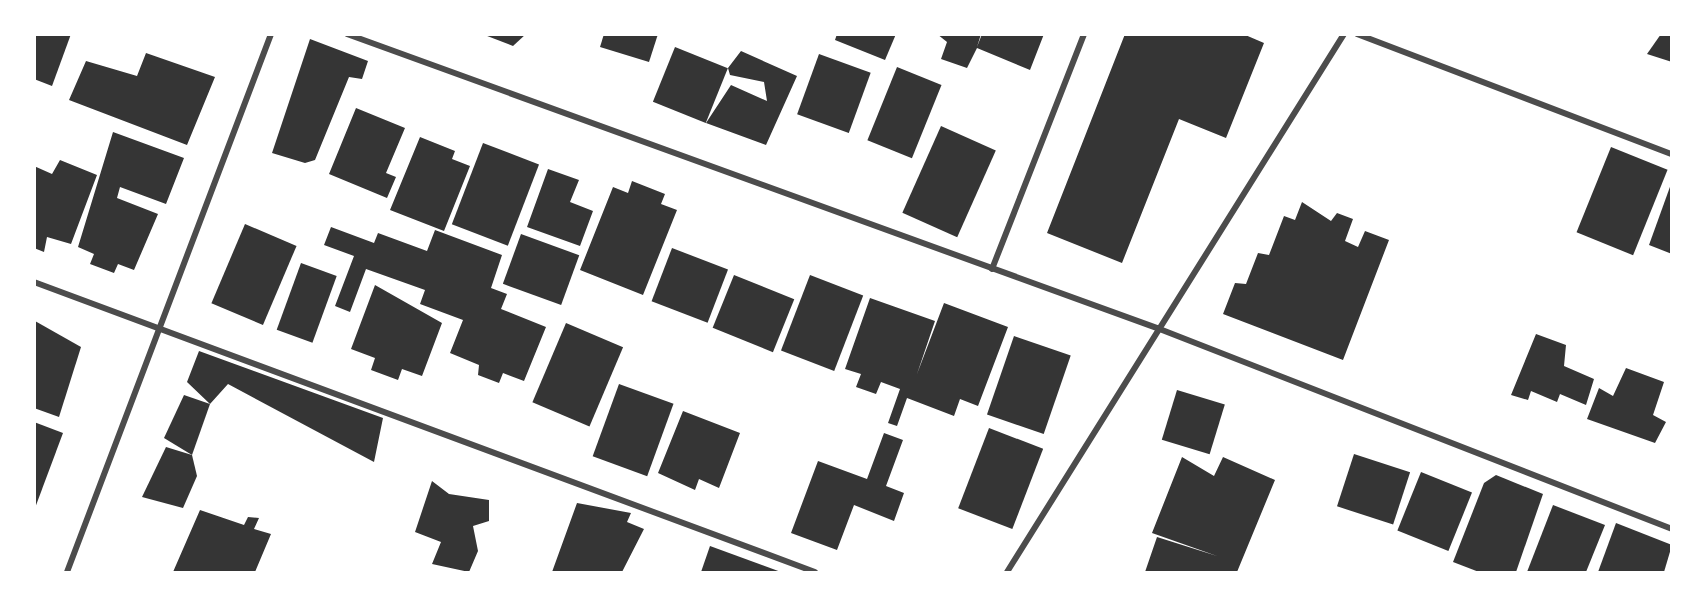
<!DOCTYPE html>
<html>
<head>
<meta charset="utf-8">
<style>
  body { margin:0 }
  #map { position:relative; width:1706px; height:607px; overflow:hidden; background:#fff; font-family:"Open Sans",sans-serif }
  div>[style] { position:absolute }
  .building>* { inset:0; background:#353535; transform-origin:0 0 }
  .minor>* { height:6px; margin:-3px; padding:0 3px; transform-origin:3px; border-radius:3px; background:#4c4c4c }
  span { translate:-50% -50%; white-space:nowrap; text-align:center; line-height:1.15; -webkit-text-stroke:6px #fff; paint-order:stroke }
  .frame { position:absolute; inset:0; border:36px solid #fff; pointer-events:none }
</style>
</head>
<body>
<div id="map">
  <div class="building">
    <i style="clip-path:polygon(34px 34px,71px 34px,52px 86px,34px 79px)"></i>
    <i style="clip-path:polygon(482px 34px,526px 34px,513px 46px)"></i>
    <i style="clip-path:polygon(604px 34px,658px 34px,649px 62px,600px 47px)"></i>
    <i style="clip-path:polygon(837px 34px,896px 34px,885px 60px,835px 40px)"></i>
    <i style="clip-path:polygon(937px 34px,981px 34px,977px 47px,982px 34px,1044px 34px,1030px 70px,977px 48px,967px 68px,941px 59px,947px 42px)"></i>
    <i style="clip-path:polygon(1125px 34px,1243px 34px,1264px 43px,1226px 138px,1179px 119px,1122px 263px,1047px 233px)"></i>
    <i style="clip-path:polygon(1661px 34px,1672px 34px,1672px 62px,1647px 54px)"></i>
    <i style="clip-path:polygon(310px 39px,368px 61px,362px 79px,349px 77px,315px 160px,305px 163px,272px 153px)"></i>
    <i style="left:675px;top:47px;width:57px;height:59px;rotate:22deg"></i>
    <i style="clip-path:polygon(741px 51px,797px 76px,766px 145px,706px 123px,731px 85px,767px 101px,764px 82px,730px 75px,728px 68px)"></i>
    <i style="clip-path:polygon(146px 53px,215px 77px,187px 145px,69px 100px,86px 61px,137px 76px)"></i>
    <i style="left:819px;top:54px;width:55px;height:64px;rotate:20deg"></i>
    <i style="left:897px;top:67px;width:48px;height:79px;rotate:22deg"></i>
    <i style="clip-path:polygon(356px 108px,405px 128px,386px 173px,396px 177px,387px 198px,329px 174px)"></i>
    <i style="left:941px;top:126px;width:60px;height:95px;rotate:24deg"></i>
    <i style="clip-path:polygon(113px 132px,184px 158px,166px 204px,120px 187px,117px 198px,158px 214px,134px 270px,118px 264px,114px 273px,90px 264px,94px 254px,78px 247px)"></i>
    <i style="clip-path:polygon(420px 137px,455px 151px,452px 159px,470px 166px,444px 231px,390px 210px)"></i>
    <i style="left:483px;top:143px;width:60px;height:87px;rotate:21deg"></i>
    <i style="left:1611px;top:147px;width:61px;height:92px;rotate:22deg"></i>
    <i style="clip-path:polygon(60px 160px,97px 175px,71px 244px,47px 237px,44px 252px,34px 248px,34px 166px,52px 174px)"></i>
    <i style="clip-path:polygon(548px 169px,579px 180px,570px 202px,593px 211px,580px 246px,527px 227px)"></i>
    <i style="clip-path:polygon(632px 181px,665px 194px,661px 204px,677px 210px,643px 295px,580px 270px,613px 187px,628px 193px)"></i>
    <i style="clip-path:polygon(1671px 184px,1672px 184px,1672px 254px,1649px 245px)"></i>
    <i style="clip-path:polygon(1302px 202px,1331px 221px,1337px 213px,1353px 219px,1345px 241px,1358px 247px,1365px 231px,1389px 240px,1343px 360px,1223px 314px,1235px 283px,1246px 284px,1258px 253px,1269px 255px,1284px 216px,1295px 220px)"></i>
    <i style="left:245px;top:224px;width:56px;height:86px;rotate:23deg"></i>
    <i style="clip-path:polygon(331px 227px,374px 243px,378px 233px,427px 251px,435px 230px,502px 255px,491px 288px,507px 294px,501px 309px,546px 327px,524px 381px,503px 373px,499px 383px,478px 375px,479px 365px,450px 353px,463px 320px,420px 304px,425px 290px,366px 269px,350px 312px,335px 306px,354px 256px,324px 245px)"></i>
    <i style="left:521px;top:234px;width:62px;height:53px;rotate:20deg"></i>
    <i style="left:672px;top:248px;width:60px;height:57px;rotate:21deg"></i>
    <i style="left:301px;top:263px;width:38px;height:71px;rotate:20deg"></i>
    <i style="left:734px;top:275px;width:65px;height:57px;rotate:22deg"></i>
    <i style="left:810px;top:275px;width:57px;height:81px;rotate:21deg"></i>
    <i style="clip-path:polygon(375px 285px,442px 323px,422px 376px,402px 369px,398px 380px,371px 370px,375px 358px,351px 349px)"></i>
    <i style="clip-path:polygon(870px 298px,935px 321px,917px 374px,944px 303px,1008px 327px,978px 406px,960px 399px,954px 416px,907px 398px,897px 426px,888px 423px,900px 389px,881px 382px,876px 394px,856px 387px,861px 374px,845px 369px)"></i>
    <i style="clip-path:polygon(35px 321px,81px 347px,59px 417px,34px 408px)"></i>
    <i style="left:566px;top:323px;width:62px;height:86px;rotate:23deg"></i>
    <i style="clip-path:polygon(1536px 334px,1566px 345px,1564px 366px,1594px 379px,1586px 405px,1560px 394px,1557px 402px,1531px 391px,1528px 400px,1511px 395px)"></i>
    <i style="left:1014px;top:336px;width:60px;height:83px;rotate:19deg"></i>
    <i style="clip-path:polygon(199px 351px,383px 418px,374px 462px,228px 384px,210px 404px,187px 382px)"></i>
    <i style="clip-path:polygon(1626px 368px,1664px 382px,1653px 415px,1666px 422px,1655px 443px,1587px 419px,1599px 388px,1613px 396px)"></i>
    <i style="left:619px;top:384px;width:58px;height:77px;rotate:20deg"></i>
    <i style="left:1177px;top:390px;width:50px;height:52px;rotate:17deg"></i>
    <i style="clip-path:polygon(184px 395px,210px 404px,192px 455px,164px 438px)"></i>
    <i style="clip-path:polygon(683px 411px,740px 433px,719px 488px,699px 479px,695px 490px,658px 473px)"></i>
    <i style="clip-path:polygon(34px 422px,63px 433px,35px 508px,34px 508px)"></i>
    <i style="left:989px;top:428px;width:58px;height:86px;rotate:21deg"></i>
    <i style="clip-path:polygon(884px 433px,903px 440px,886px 486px,904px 493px,894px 521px,854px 505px,837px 550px,791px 533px,818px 461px,867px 479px)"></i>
    <i style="clip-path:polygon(166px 447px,192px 455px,197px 476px,183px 508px,142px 497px)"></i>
    <i style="left:1354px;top:454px;width:59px;height:55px;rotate:18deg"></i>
    <i style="clip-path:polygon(1182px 457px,1214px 476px,1223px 457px,1275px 480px,1237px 572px,1145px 572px,1157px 537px,1217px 556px,1152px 533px)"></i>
    <i style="left:1421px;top:472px;width:55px;height:63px;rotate:22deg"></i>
    <i style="clip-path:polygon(1496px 475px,1543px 494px,1516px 572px,1479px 572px,1453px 562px,1484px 483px)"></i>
    <i style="clip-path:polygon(432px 481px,449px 494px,489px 500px,489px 521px,473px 526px,478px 551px,469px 572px,432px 564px,441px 542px,415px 532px)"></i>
    <i style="clip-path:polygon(577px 503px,631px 513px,627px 522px,644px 529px,622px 572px,552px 572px)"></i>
    <i style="clip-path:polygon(1553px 505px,1605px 525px,1586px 572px,1527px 572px)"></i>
    <i style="clip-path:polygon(200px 510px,244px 525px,248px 517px,259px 518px,254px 529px,271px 534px,255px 572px,173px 572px)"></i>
    <i style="clip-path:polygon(1616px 523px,1672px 545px,1664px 572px,1598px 572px)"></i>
    <i style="clip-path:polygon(710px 546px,781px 572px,701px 572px)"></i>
  </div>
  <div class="minor">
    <i style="left:347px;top:34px;width:862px;rotate:19.95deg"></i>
    <i style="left:1157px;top:328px;width:553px;rotate:21.32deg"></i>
    <i style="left:1357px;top:34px;width:337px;rotate:20.9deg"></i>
    <i style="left:992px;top:269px;width:252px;rotate:-68.6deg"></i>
    <i style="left:34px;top:282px;width:833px;rotate:20.37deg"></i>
    <i style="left:67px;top:572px;width:575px;rotate:-69.23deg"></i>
    <i style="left:1007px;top:572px;width:635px;rotate:-57.94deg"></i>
  </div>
  <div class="frame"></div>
</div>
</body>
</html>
